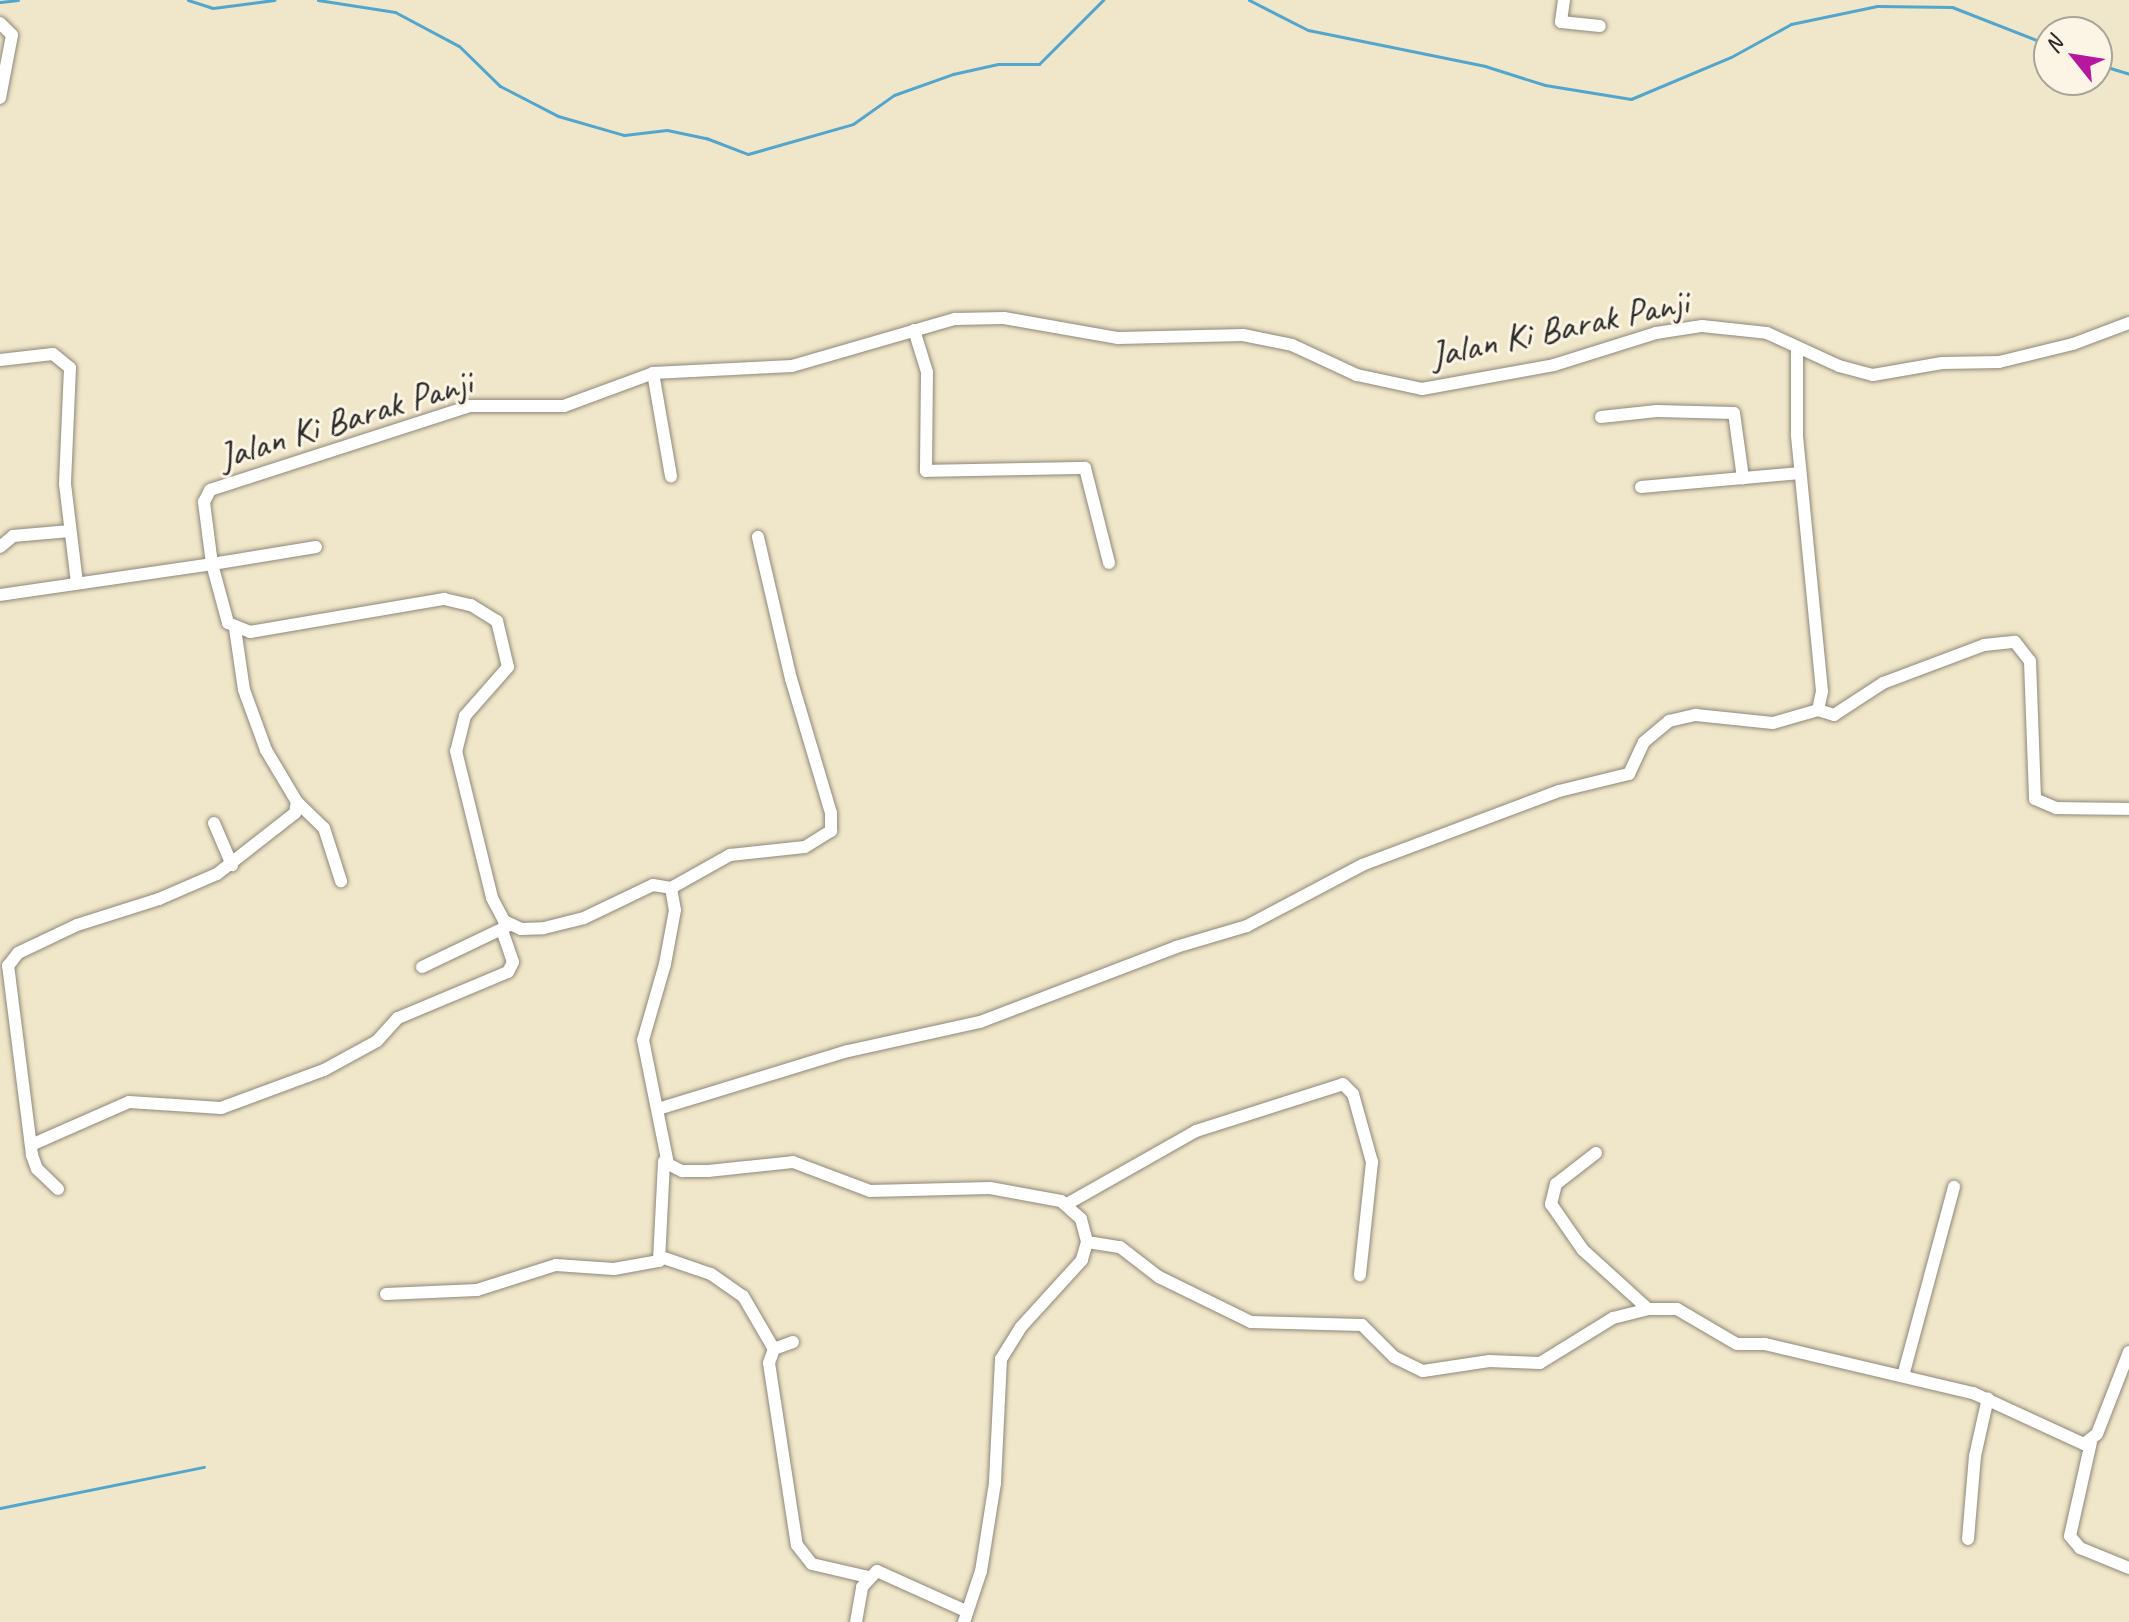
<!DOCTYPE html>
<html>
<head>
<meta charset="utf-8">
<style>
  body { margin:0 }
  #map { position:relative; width:2129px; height:1622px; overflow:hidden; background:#f0e6c9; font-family:Caveat,sans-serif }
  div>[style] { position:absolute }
  .stream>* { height:3px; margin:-1.5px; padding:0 1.5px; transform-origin:1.5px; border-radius:1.5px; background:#52a6ce }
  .roads { filter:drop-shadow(0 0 2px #8e887a) drop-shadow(0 0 2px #8e887a) }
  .minor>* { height:12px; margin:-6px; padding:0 6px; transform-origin:6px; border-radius:6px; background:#fff }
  span { translate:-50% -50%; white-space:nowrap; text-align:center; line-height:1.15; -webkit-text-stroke:6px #fcf5e5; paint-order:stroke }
  .street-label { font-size:38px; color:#2b2b2b }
  .north { position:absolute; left:2033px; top:16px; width:80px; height:80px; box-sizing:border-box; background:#fcf5e5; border:2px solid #a8a49b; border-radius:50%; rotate:300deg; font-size:22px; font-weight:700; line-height:32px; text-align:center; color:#2b2b2b }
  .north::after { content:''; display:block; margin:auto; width:28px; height:36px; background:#b5179e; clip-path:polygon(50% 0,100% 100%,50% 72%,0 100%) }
</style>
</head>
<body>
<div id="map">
  <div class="stream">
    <i style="left:188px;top:0;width:26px;rotate:18deg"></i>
    <i style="left:213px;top:8px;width:62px;rotate:-7.5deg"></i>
    <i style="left:318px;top:0;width:78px;rotate:8.9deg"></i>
    <i style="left:395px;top:12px;width:72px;rotate:28deg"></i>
    <i style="left:459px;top:46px;width:57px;rotate:44.3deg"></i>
    <i style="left:500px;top:86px;width:65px;rotate:27.3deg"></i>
    <i style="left:558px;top:116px;width:69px;rotate:16.1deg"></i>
    <i style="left:624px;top:135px;width:43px;rotate:-6.6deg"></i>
    <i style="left:667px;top:130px;width:40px;rotate:12deg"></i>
    <i style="left:706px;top:138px;width:45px;rotate:20.9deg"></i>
    <i style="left:748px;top:154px;width:109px;rotate:-15.9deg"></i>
    <i style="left:853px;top:124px;width:50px;rotate:-35.3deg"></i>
    <i style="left:894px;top:95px;width:63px;rotate:-19.6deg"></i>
    <i style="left:953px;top:74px;width:46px;rotate:-12.5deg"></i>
    <i style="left:998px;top:64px;width:41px"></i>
    <i style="left:1039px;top:64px;width:91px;rotate:-45deg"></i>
    <i style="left:1249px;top:0;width:66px;rotate:27deg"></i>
    <i style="left:1308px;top:30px;width:181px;rotate:11.5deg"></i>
    <i style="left:1485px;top:66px;width:63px;rotate:17.6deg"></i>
    <i style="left:1545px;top:85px;width:87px;rotate:9.2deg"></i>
    <i style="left:1631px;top:99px;width:108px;rotate:-22.8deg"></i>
    <i style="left:1731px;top:57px;width:68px;rotate:-28.8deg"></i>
    <i style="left:1791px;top:24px;width:88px;rotate:-11.8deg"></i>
    <i style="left:1877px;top:6px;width:75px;rotate:0.8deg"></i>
    <i style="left:1952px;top:7px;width:104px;rotate:21.4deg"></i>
    <i style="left:0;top:2px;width:18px;rotate:-6deg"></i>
    <i style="left:2097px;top:64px;width:34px;rotate:17deg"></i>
    <i style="left:0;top:1508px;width:208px;rotate:-11.4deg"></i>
  </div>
  <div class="roads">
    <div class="minor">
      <i style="left:1564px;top:0;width:22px;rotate:98deg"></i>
      <i style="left:1561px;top:22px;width:39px;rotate:6deg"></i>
      <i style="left:0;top:23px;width:17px;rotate:45deg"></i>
      <i style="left:12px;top:35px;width:64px;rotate:100.8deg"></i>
      <i style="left:914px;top:330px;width:44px;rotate:72.8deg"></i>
      <i style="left:927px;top:372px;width:99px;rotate:90.6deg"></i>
      <i style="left:926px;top:471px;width:159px;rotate:-1.1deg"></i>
      <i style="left:1085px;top:468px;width:98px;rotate:75.8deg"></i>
      <i style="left:0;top:360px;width:53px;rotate:-6.5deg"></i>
      <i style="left:53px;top:354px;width:22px;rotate:39deg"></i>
      <i style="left:70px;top:368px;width:116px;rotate:92.5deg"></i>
      <i style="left:65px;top:484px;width:100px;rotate:83.1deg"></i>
      <i style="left:653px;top:373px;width:105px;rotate:80.1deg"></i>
      <i style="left:1601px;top:417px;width:56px;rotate:-6.1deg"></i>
      <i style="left:1657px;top:411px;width:77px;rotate:1.5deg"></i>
      <i style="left:1734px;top:413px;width:66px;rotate:82.1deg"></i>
      <i style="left:1641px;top:487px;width:160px;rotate:-5deg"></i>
      <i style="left:0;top:547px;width:17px;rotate:-40deg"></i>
      <i style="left:13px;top:536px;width:57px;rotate:-5deg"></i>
      <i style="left:316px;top:547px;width:105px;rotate:170.7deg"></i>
      <i style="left:212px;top:564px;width:61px;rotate:74.8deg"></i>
      <i style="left:228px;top:623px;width:24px;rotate:22deg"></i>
      <i style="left:250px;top:632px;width:197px;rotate:-9.7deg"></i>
      <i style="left:444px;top:599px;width:28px;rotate:13deg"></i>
      <i style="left:471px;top:605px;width:31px;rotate:32deg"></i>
      <i style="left:497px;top:621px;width:47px;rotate:76.6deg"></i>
      <i style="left:508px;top:667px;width:65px;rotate:131.3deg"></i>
      <i style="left:465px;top:716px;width:36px;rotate:104deg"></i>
      <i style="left:456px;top:751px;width:151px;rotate:76.2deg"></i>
      <i style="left:492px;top:898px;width:26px;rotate:62deg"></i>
      <i style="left:504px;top:921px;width:19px;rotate:25deg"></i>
      <i style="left:521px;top:929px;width:23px;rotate:-2deg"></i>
      <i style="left:544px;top:928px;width:41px;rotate:-14deg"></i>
      <i style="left:584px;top:918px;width:76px;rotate:-25.6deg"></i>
      <i style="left:653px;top:885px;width:18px;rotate:9deg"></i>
      <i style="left:671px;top:888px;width:22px;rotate:80deg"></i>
      <i style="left:675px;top:910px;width:55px;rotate:100.5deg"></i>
      <i style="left:665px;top:964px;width:79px;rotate:106.1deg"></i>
      <i style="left:643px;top:1040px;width:126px;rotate:78.6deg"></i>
      <i style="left:668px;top:1164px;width:16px;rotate:27deg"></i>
      <i style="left:682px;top:1171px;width:26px"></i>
      <i style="left:708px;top:1171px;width:85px;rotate:-6deg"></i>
      <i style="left:793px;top:1162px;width:82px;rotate:20.6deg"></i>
      <i style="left:870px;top:1191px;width:120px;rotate:-1.4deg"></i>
      <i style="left:990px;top:1188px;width:72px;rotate:10.4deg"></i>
      <i style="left:1061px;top:1201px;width:27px;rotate:42deg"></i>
      <i style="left:1081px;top:1219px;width:24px;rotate:75deg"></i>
      <i style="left:1087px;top:1242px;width:19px;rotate:106deg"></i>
      <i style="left:1082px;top:1260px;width:91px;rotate:132.3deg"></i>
      <i style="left:1021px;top:1327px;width:38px;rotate:122deg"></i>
      <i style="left:1001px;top:1359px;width:124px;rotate:92.8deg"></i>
      <i style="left:995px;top:1483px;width:89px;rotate:99deg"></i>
      <i style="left:981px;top:1571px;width:54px;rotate:108.4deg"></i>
      <i style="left:0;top:595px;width:214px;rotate:-8.3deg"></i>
      <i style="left:212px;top:564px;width:63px;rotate:-97.4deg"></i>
      <i style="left:204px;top:502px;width:13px;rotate:-63deg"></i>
      <i style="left:210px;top:490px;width:273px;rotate:-17.9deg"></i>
      <i style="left:470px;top:406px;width:94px"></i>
      <i style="left:564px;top:406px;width:95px;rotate:-20.3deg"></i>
      <i style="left:653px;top:373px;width:139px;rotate:-2.9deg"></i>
      <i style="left:792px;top:366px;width:170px;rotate:-16.1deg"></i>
      <i style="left:955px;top:319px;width:49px;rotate:-1.2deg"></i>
      <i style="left:1004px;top:318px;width:116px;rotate:10deg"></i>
      <i style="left:1118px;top:338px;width:125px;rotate:-1.4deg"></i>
      <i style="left:1243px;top:335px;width:50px;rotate:11.5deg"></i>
      <i style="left:1292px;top:345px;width:72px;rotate:24.8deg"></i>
      <i style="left:1357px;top:375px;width:66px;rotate:12.2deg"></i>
      <i style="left:1422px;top:389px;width:134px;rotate:-10.3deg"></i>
      <i style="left:1554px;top:365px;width:107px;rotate:-17.4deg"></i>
      <i style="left:1656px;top:333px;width:47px;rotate:-8.7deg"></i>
      <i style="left:1702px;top:326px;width:65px;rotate:6.1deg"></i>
      <i style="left:1767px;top:333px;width:79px;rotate:24.6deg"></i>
      <i style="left:1839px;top:366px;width:35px;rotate:15deg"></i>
      <i style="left:1873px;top:375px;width:70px;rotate:-9.9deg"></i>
      <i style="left:1942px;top:363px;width:57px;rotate:-1deg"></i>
      <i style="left:1999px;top:362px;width:76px;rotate:-13.7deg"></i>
      <i style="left:2073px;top:344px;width:60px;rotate:-20.6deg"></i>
      <i style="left:1818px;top:710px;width:17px;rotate:17deg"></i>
      <i style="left:1834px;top:715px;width:59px;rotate:-33.1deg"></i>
      <i style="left:1883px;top:683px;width:108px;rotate:-20.6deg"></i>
      <i style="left:1984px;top:645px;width:31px;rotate:-6deg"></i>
      <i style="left:2015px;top:642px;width:24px;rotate:52deg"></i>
      <i style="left:2030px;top:661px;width:138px;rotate:87.9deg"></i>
      <i style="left:2035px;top:799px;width:23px;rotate:23deg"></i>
      <i style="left:2056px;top:808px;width:73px;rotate:0.8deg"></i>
      <i style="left:297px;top:802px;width:37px;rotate:44deg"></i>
      <i style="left:324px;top:828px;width:56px;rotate:72.2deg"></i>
      <i style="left:214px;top:823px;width:46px;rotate:66.8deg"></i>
      <i style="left:671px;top:888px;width:68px;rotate:-29.2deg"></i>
      <i style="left:730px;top:855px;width:75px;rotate:-6.1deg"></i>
      <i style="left:805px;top:847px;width:31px;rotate:-32deg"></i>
      <i style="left:831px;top:831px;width:18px;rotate:-90deg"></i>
      <i style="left:831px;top:813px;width:140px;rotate:-106.6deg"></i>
      <i style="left:791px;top:679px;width:146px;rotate:-103.1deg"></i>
      <i style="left:422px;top:967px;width:93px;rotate:-25.5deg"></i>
      <i style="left:658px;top:1109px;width:199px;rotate:-17deg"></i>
      <i style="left:848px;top:1051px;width:135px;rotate:-12.4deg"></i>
      <i style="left:980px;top:1022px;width:210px;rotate:-20.9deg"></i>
      <i style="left:1176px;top:947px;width:74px;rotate:-16.5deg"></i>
      <i style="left:1247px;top:926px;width:130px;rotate:-27.9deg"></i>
      <i style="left:1362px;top:865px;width:210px;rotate:-20.6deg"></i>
      <i style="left:1559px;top:791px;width:72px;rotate:-13.7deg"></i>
      <i style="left:1629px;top:774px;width:35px;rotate:-65deg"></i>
      <i style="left:1644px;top:742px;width:33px;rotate:-40deg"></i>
      <i style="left:1669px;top:721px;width:28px;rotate:-13deg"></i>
      <i style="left:1696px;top:715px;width:77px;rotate:5.9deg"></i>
      <i style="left:1773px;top:723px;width:47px;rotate:-16.1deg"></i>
      <i style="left:1818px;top:710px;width:19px;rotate:-78deg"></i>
      <i style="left:1822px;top:691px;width:258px;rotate:-95.6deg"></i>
      <i style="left:1797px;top:434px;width:87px;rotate:-90deg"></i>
      <i style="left:31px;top:1145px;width:107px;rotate:-23.7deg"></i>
      <i style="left:129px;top:1102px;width:92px;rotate:3.7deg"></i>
      <i style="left:221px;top:1108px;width:110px;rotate:-20.3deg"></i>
      <i style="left:324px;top:1070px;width:60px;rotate:-28.7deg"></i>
      <i style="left:377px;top:1041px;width:31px;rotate:-48deg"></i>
      <i style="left:398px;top:1018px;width:119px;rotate:-22.7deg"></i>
      <i style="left:508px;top:972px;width:11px;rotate:-63deg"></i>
      <i style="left:513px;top:962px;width:34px;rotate:-109deg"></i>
      <i style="left:1596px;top:1153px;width:51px;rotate:142.2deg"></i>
      <i style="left:1556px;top:1184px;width:21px;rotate:104deg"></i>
      <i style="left:1551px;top:1204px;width:56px;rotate:55.2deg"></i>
      <i style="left:1583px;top:1250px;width:88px;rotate:42.2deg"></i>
      <i style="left:58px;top:1189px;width:29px;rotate:-136deg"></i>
      <i style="left:37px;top:1169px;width:15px;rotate:-110deg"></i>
      <i style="left:32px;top:1155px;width:191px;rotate:-97.2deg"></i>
      <i style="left:8px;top:966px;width:16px;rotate:-52deg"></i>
      <i style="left:18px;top:953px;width:65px;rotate:-25.4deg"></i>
      <i style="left:77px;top:925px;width:86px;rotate:-17.6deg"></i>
      <i style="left:159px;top:899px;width:63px;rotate:-23.3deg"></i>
      <i style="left:217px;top:874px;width:99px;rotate:-38deg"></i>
      <i style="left:295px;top:813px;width:11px;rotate:-80deg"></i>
      <i style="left:297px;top:802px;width:61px;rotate:-120.8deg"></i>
      <i style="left:266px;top:750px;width:64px;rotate:-110.1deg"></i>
      <i style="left:244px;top:690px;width:63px;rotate:-98.3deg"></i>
      <i style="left:1067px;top:1204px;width:148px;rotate:-29.5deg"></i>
      <i style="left:1196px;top:1131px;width:154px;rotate:-17.7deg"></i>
      <i style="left:1343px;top:1084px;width:14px;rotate:45deg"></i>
      <i style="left:1353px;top:1094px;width:71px;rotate:74.4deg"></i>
      <i style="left:1372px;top:1162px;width:114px;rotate:96.1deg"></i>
      <i style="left:1087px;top:1242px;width:33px;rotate:9deg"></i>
      <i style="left:1120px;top:1247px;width:49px;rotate:37.6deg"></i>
      <i style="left:1159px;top:1277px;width:102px;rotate:26.1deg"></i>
      <i style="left:1251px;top:1322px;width:111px;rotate:1.5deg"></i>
      <i style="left:1362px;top:1325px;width:45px;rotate:45deg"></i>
      <i style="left:1394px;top:1357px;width:32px;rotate:26deg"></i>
      <i style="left:1423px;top:1371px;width:67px;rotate:-8.6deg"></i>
      <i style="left:1489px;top:1361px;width:51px;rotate:2.2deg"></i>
      <i style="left:1540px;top:1363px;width:86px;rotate:-31.7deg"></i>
      <i style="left:1613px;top:1318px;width:36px;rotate:-14deg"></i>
      <i style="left:1648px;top:1309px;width:29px"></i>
      <i style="left:1677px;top:1309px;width:69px;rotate:30.3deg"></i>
      <i style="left:1737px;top:1344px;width:28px"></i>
      <i style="left:1765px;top:1344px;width:214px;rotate:13.3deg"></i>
      <i style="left:1973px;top:1393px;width:122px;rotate:24.7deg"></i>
      <i style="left:2084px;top:1444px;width:16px;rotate:-38deg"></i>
      <i style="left:2097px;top:1434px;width:88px;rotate:-68.7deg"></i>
      <i style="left:661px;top:1257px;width:53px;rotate:18.8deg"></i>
      <i style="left:711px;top:1274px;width:39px;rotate:35deg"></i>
      <i style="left:743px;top:1296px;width:61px;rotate:59.7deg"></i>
      <i style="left:386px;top:1294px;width:91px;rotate:-2.5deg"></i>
      <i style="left:477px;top:1290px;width:83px;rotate:-17.6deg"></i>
      <i style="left:556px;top:1265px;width:58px;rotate:3.9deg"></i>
      <i style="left:614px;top:1269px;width:46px;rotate:-10.1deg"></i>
      <i style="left:659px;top:1261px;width:100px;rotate:-87.1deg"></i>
      <i style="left:793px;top:1342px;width:20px;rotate:160deg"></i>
      <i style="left:774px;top:1349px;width:15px;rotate:110deg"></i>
      <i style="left:769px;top:1363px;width:184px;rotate:81.3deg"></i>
      <i style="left:797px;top:1545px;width:24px;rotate:52deg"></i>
      <i style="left:812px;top:1564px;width:57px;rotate:13.1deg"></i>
      <i style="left:1903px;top:1376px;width:196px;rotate:-74.9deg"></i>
      <i style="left:2091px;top:1442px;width:96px;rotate:102.6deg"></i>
      <i style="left:2070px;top:1536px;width:16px;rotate:50deg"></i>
      <i style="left:2080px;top:1548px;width:53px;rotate:22.2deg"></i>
      <i style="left:1968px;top:1539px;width:83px;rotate:-85.2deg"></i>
      <i style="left:1975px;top:1456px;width:59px;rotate:-77.4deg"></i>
      <i style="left:856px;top:1622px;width:36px;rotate:-80deg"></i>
      <i style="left:862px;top:1587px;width:22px;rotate:-47deg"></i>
      <i style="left:877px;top:1571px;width:98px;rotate:24.2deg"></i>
    </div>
  </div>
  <div class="street-label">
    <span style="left:1559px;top:328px;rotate:-12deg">Jalan Ki Barak Panji</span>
    <span style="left:345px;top:419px;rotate:-17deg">Jalan Ki Barak Panji</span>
  </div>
  <div class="north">N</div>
</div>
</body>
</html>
